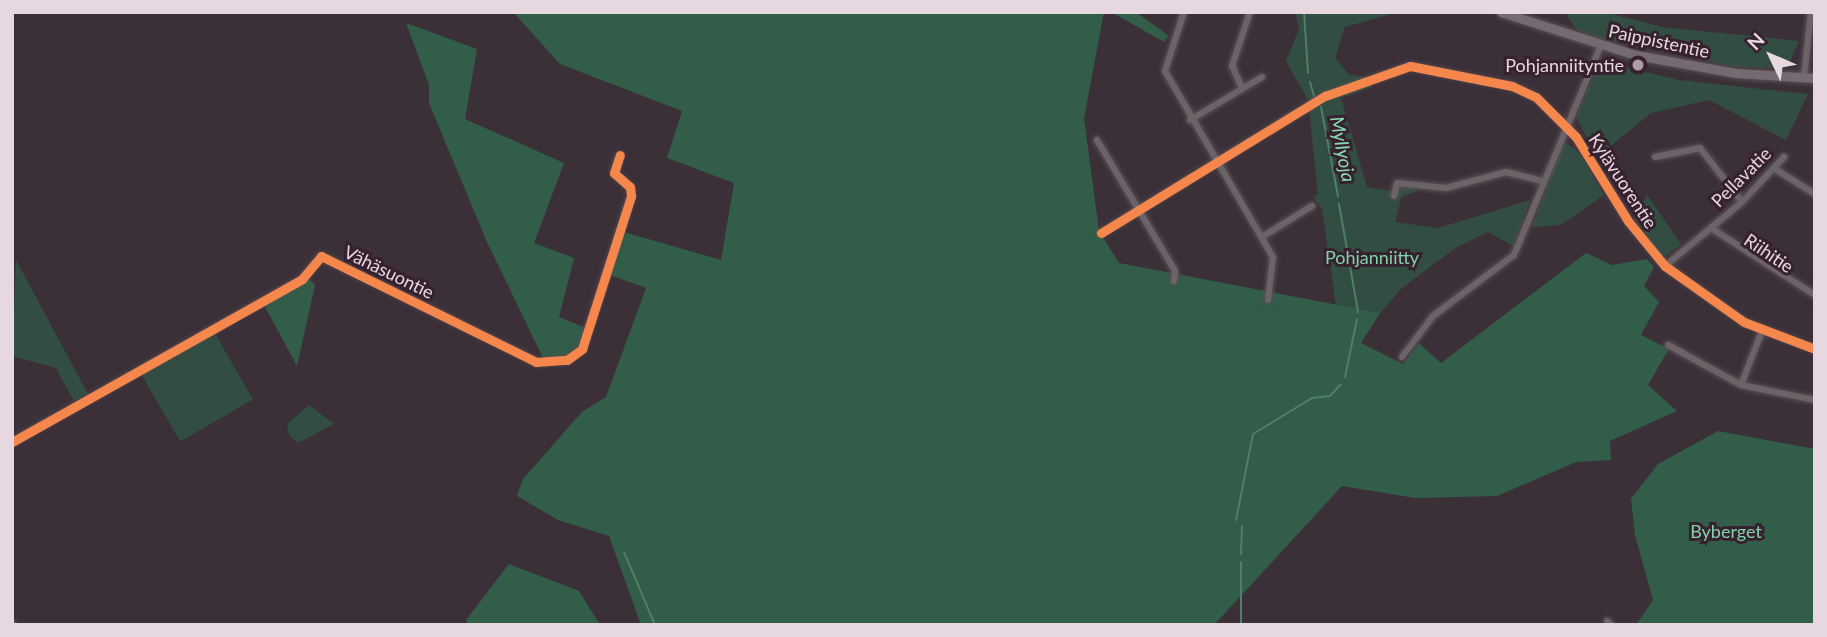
<!DOCTYPE html>
<html>
<head>
<meta charset="utf-8">
<style>
  body { margin:0 }
  #map { position:relative; width:1827px; height:637px; overflow:hidden; background:#3c3038; font-family:Lato,sans-serif }
  div>[style] { position:absolute }
  .green>* { inset:0; background:#324d41; transform-origin:0 0 }
  .forest>* { inset:0; background:#315d49 }
  .stream>* { height:2px; margin:-1px; padding:0 1px; transform-origin:1px; border-radius:1px; background:#4f7f68 }
  .roads { filter:drop-shadow(0 0 2px #594f56) drop-shadow(0 0 2px #594f56) }
  .street>* { height:6px; margin:-3px; padding:0 3px; transform-origin:3px; border-radius:3px; background:#6c6369 }
  .secondary>* { height:9px; margin:-4.5px; padding:0 4.5px; transform-origin:4.5px; border-radius:4.5px; background:#766a72 }
  .cycleway>* { height:9px; margin:-4.5px; padding:0 4.5px; transform-origin:4.5px; border-radius:4.5px; background:#f5874c }
  .dots>* { width:19px; height:19px; translate:-50% -50%; box-sizing:border-box; border:4px solid #37212f; border-radius:50% }
  span { translate:-50% -50%; white-space:nowrap; text-align:center; line-height:1.15; -webkit-text-stroke:6px #37212f; paint-order:stroke }
  .street-label { font-size:18px; color:#e6d7e0 }
  .poi-label { font-size:18px; color:#e6d7e0 }
  .right { translate:-100% -50%; text-align:right }
  .park-label { font-size:18px; color:#7fd3ab }
  .water-label { font-size:19px; color:#88dbb3; font-style:italic }
  .frame { position:absolute; inset:0; border:14px solid #e6d7e0; pointer-events:none }
  .north { position:absolute; left:1736px; top:21px; width:70px; height:70px; -webkit-text-stroke:5px #37212f; paint-order:stroke; rotate:314deg; font-size:19px; font-weight:700; line-height:28px; text-align:center; color:#e6d7e0 }
  .north::after { content:''; display:block; margin:auto; width:24px; height:32px; background:#e6d7e0; clip-path:polygon(50% 0,100% 100%,50% 72%,0 100%) }
</style>
</head>
<body>
<div id="map">
  <div class="green">
    <i style="clip-path:polygon(1295px 12px,1399px 12px,1345px 27px,1335px 58px,1349px 75px,1371px 77px,1372px 87px,1341px 98px,1367px 187px,1393px 191px,1404px 179px,1413px 183px,1417px 191px,1401px 198px,1395px 222px,1438px 228px,1530px 200px,1513px 246px,1488px 232px,1457px 247px,1402px 288px,1380px 313px,1336px 305px,1322px 209px,1313px 197px,1318px 194px,1308px 100px,1286px 61px,1299px 29px)"></i>
    <i style="clip-path:polygon(1565px 12px,1605px 12px,1662px 27px,1799px 41px,1787px 68px,1736px 67px,1603px 39px,1576px 29px)"></i>
    <i style="clip-path:polygon(1600px 61px,1679px 80px,1808px 94px,1786px 140px,1709px 100px,1651px 113px,1597px 157px,1576px 117px)"></i>
    <i style="clip-path:polygon(1564px 141px,1580px 154px,1604px 195px,1561px 225px,1532px 227px)"></i>
    <i style="clip-path:polygon(1647px 195px,1681px 244px,1663px 258px,1634px 219px)"></i>
    <i style="clip-path:polygon(16px 260px,88px 394px,74px 401px,56px 368px,12px 356px)"></i>
    <i style="left:214px;top:332px;width:78px;height:84px;rotate:60deg"></i>
    <i style="clip-path:polygon(309px 405px,334px 424px,298px 443px,289px 435px,287px 424px)"></i>
  </div>
  <div class="forest">
    <i style="clip-path:polygon(513px 12px,1104px 12px,1084px 118px,1099px 231px,1119px 263px,1380px 313px,1361px 343px,1403px 364px,1419px 343px,1441px 363px,1586px 253px,1612px 265px,1647px 259px,1654px 267px,1644px 286px,1659px 302px,1641px 335px,1669px 349px,1648px 385px,1677px 411px,1610px 441px,1611px 460px,1576px 462px,1497px 496px,1415px 498px,1342px 486px,1214px 625px,641px 625px,609px 536px,558px 520px,517px 496px,523px 479px,582px 412px,606px 397px,646px 288px,610px 275px,624px 232px,721px 260px,734px 183px,667px 158px,682px 111px,560px 64px)"></i>
    <i style="clip-path:polygon(1111px 12px,1136px 12px,1169px 36px,1164px 42px)"></i>
    <i style="clip-path:polygon(406px 23px,477px 49px,465px 119px,564px 163px,534px 243px,574px 258px,559px 317px,586px 328px,580px 348px,565px 358px,544px 360px,487px 242px,429px 103px,429px 85px)"></i>
    <i style="clip-path:polygon(309px 279px,315px 285px,297px 366px,264px 305px)"></i>
    <i style="clip-path:polygon(1718px 431px,1815px 449px,1814px 625px,1636px 625px,1653px 600px,1635px 535px,1631px 499px,1658px 464px)"></i>
    <i style="clip-path:polygon(509px 564px,579px 591px,600px 625px,468px 625px,466px 620px)"></i>
  </div>
  <div class="stream">
    <i style="left:1304px;top:12px;width:61px;rotate:86.2deg"></i>
    <i style="left:1310px;top:82px;width:15px;rotate:74deg"></i>
    <i style="left:1321px;top:107px;width:91px;rotate:79.2deg"></i>
    <i style="left:1339px;top:204px;width:110px;rotate:80deg"></i>
    <i style="left:1345px;top:377px;width:59px;rotate:-78.3deg"></i>
    <i style="left:1236px;top:520px;width:88px;rotate:-78.8deg"></i>
    <i style="left:1253px;top:434px;width:69px;rotate:-31.4deg"></i>
    <i style="left:1312px;top:398px;width:18px;rotate:-6deg"></i>
    <i style="left:1330px;top:396px;width:16px;rotate:-47deg"></i>
    <i style="left:624px;top:552px;width:79px;rotate:67deg"></i>
    <i style="left:1241px;top:554px;width:28px;rotate:-88deg"></i>
    <i style="left:1241px;top:562px;width:63px;rotate:90deg"></i>
  </div>
  <div class="roads">
    <div class="street">
      <i style="left:1184px;top:12px;width:62px;rotate:107.9deg"></i>
      <i style="left:1165px;top:71px;width:215px;rotate:59.9deg"></i>
      <i style="left:1273px;top:257px;width:43px;rotate:96.6deg"></i>
      <i style="left:1804px;top:77px;width:65px;rotate:-83.9deg"></i>
      <i style="left:1242px;top:88px;width:24px;rotate:-114deg"></i>
      <i style="left:1232px;top:66px;width:57px;rotate:-71.6deg"></i>
      <i style="left:1190px;top:120px;width:84px;rotate:-30.8deg"></i>
      <i style="left:1097px;top:140px;width:152px;rotate:59.2deg"></i>
      <i style="left:1175px;top:271px;width:10px;rotate:96deg"></i>
      <i style="left:1655px;top:157px;width:46px;rotate:-11.3deg"></i>
      <i style="left:1700px;top:148px;width:68px;rotate:52.1deg"></i>
      <i style="left:1775px;top:169px;width:47px;rotate:32deg"></i>
      <i style="left:1394px;top:196px;width:13px;rotate:-77deg"></i>
      <i style="left:1397px;top:183px;width:49px;rotate:5.8deg"></i>
      <i style="left:1446px;top:188px;width:62px;rotate:-14.9deg"></i>
      <i style="left:1506px;top:172px;width:37px;rotate:14deg"></i>
      <i style="left:1711px;top:228px;width:124px;rotate:32.8deg"></i>
      <i style="left:1101px;top:233px;width:263px;rotate:-31.5deg"></i>
      <i style="left:1325px;top:96px;width:90px;rotate:-19.4deg"></i>
      <i style="left:1410px;top:66px;width:104px;rotate:11.1deg"></i>
      <i style="left:1512px;top:86px;width:26px;rotate:25deg"></i>
      <i style="left:1536px;top:97px;width:57px;rotate:45deg"></i>
      <i style="left:1576px;top:137px;width:99px;rotate:58.2deg"></i>
      <i style="left:1628px;top:221px;width:58px;rotate:50.6deg"></i>
      <i style="left:1665px;top:266px;width:97px;rotate:35.3deg"></i>
      <i style="left:1744px;top:322px;width:76px;rotate:20.8deg"></i>
      <i style="left:1262px;top:237px;width:59px;rotate:-31.8deg"></i>
      <i style="left:1665px;top:266px;width:100px;rotate:-39.7deg"></i>
      <i style="left:1742px;top:202px;width:62px;rotate:-47deg"></i>
      <i style="left:1668px;top:345px;width:83px;rotate:28.7deg"></i>
      <i style="left:1741px;top:385px;width:76px;rotate:11.5deg"></i>
      <i style="left:1402px;top:357px;width:51px;rotate:-52.9deg"></i>
      <i style="left:1433px;top:316px;width:101px;rotate:-37deg"></i>
      <i style="left:1514px;top:255px;width:227px;rotate:-67.5deg"></i>
      <i style="left:1741px;top:385px;width:58px;rotate:-68.7deg"></i>
      <i style="left:12px;top:442px;width:333px;rotate:-29.3deg"></i>
      <i style="left:302px;top:279px;width:30px;rotate:-50deg"></i>
      <i style="left:321px;top:256px;width:240px;rotate:26.2deg"></i>
      <i style="left:536px;top:362px;width:31px;rotate:-4deg"></i>
      <i style="left:567px;top:360px;width:19px;rotate:-36deg"></i>
      <i style="left:582px;top:349px;width:161px;rotate:-72.2deg"></i>
      <i style="left:631px;top:196px;width:9px;rotate:-96deg"></i>
      <i style="left:630px;top:187px;width:21px;rotate:-139deg"></i>
      <i style="left:614px;top:173px;width:19px;rotate:-72deg"></i>
      <i style="left:1607px;top:621px;width:6px;rotate:45deg"></i>
      <i style="left:12px;top:624px;width:1px;rotate:45deg"></i>
    </div>
    <div class="secondary">
      <i style="left:1501px;top:12px;width:142px;rotate:17.7deg"></i>
      <i style="left:1636px;top:55px;width:102px;rotate:10.2deg"></i>
      <i style="left:1736px;top:73px;width:79px;rotate:3.6deg"></i>
    </div>
  </div>
  <div class="cycleway">
    <i style="left:1101px;top:233px;width:263px;rotate:-31.5deg"></i>
    <i style="left:1325px;top:96px;width:90px;rotate:-19.4deg"></i>
    <i style="left:1410px;top:66px;width:104px;rotate:11.1deg"></i>
    <i style="left:1512px;top:86px;width:26px;rotate:25deg"></i>
    <i style="left:1536px;top:97px;width:57px;rotate:45deg"></i>
    <i style="left:1576px;top:137px;width:99px;rotate:58.2deg"></i>
    <i style="left:1628px;top:221px;width:58px;rotate:50.6deg"></i>
    <i style="left:1665px;top:266px;width:97px;rotate:35.3deg"></i>
    <i style="left:1744px;top:322px;width:76px;rotate:20.8deg"></i>
    <i style="left:12px;top:442px;width:333px;rotate:-29.3deg"></i>
    <i style="left:302px;top:279px;width:30px;rotate:-50deg"></i>
    <i style="left:321px;top:256px;width:240px;rotate:26.2deg"></i>
    <i style="left:536px;top:362px;width:31px;rotate:-4deg"></i>
    <i style="left:567px;top:360px;width:19px;rotate:-36deg"></i>
    <i style="left:582px;top:349px;width:161px;rotate:-72.2deg"></i>
    <i style="left:631px;top:196px;width:9px;rotate:-96deg"></i>
    <i style="left:630px;top:187px;width:21px;rotate:-139deg"></i>
    <i style="left:614px;top:173px;width:19px;rotate:-72deg"></i>
  </div>
  <div class="dots">
    <i style="left:1638px;top:65px;background:#aa9da5"></i>
  </div>
  <div class="street-label">
    <span style="left:1659px;top:41px;rotate:12deg">Paippistentie</span>
    <span style="left:1741px;top:177px;rotate:-45deg">Pellavatie</span>
    <span style="left:1623px;top:181px;rotate:57deg">Kylävuorentie</span>
    <span style="left:1769px;top:253px;rotate:34deg">Riihitie</span>
    <span style="left:389px;top:272px;rotate:26deg">Vähäsuontie</span>
  </div>
  <div class="poi-label">
    <span class="right" style="left:1624px;top:65px">Pohjanniityntie</span>
  </div>
  <div class="park-label">
    <span style="left:1372px;top:257px">Pohjanniitty</span>
    <span style="left:1726px;top:531px">Byberget</span>
  </div>
  <div class="water-label">
    <span style="left:1343px;top:149px;rotate:79deg">Myllyoja</span>
  </div>
  <div class="frame"></div>
  <div class="north">N</div>
</div>
</body>
</html>
